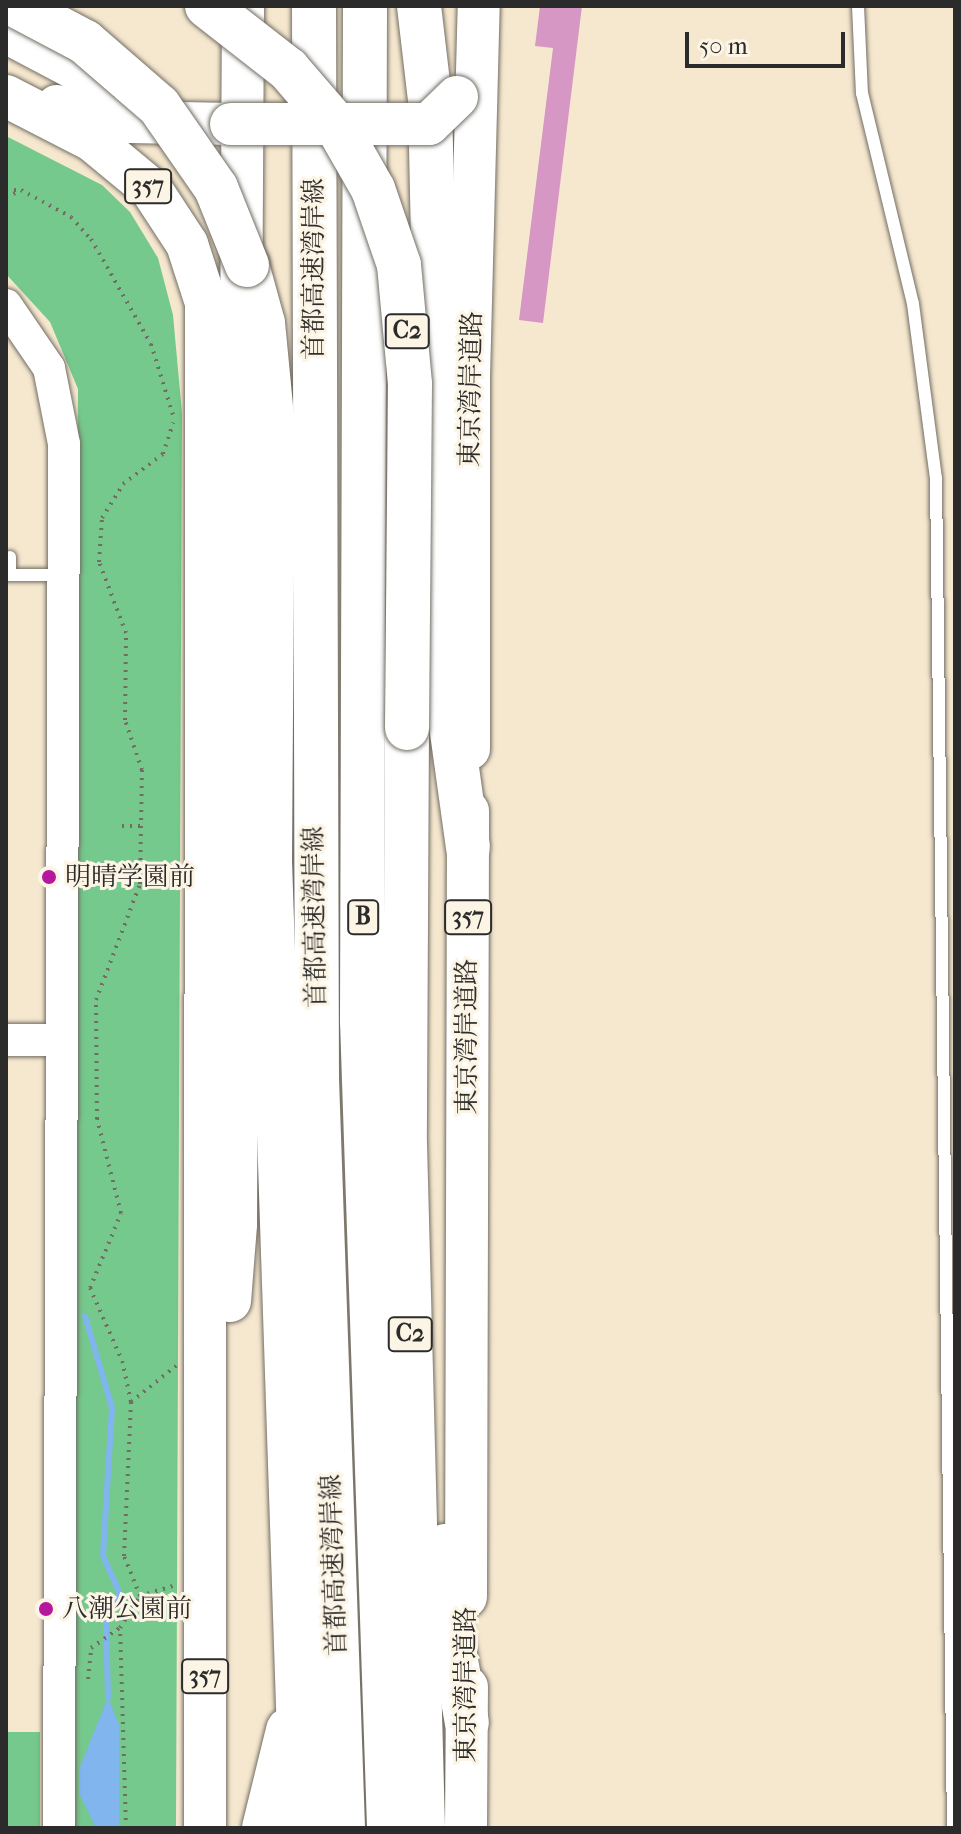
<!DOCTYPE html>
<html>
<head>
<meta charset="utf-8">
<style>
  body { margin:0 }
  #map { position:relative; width:961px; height:1834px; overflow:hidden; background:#f6e8cf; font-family:"IM FELL French Canon","Noto Serif JP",serif }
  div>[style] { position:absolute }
  .green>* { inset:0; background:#75c98c; transform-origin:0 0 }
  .water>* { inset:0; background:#80b5ee }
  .stream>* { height:6px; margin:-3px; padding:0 3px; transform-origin:3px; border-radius:3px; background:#80b5ee }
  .building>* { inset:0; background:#d797c4 }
  .path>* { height:4px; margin-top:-2px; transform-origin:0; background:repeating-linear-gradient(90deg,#726d64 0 2px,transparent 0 8px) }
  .roads { filter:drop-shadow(0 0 2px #726d64) drop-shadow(0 0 2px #726d64) }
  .service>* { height:12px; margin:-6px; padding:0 6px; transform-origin:6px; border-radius:6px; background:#fff }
  .tertiary>* { height:32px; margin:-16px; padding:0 16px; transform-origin:16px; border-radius:16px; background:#fff }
  .trunk>* { height:42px; margin:-21px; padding:0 21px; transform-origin:21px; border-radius:21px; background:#fff }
  .motorway>* { height:44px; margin:-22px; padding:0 22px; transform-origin:22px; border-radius:22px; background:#fff }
  .bridges { filter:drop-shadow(0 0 2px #726d64) drop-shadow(0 0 2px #726d64) }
  .trunk-bridge>* { height:42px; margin:-21px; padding:0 21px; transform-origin:21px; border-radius:21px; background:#fff }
  .motorway-bridge>* { height:44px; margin:-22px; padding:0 22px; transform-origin:22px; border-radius:22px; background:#fff }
  .dots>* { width:22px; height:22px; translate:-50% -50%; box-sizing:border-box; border:4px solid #fcf5e5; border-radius:50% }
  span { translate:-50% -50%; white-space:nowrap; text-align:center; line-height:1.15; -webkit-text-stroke:6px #fcf5e5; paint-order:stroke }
  .shield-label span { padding:2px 6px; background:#fcf5e5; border:2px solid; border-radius:6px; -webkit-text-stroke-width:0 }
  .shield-label { font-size:24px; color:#2b2b2b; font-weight:700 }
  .street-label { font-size:26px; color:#2b2b2b }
  .poi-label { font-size:26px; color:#2b2b2b }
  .left { translate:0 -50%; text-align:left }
  .frame { position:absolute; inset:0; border:8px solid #2b2b2b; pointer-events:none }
  .scale { position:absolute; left:685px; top:32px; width:160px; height:36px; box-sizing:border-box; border:4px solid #2b2b2b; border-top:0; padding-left:10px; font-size:24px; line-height:28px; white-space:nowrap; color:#2b2b2b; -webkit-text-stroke:6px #fcf5e5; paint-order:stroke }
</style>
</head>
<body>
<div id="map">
  <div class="green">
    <i style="clip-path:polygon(6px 136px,102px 185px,130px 212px,158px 258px,173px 315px,182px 413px,176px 1828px,69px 1828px,78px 389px,50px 322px,6px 274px)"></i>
    <i style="left:6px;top:1732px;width:34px;height:96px"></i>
  </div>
  <div class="water">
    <i style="clip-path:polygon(108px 1697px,119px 1725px,119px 1828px,96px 1828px,79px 1793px,80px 1767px)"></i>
  </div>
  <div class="stream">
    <i style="left:85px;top:1316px;width:96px;rotate:73.6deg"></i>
    <i style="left:112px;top:1408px;width:148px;rotate:93.5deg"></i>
    <i style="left:103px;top:1556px;width:42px;rotate:65.9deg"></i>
    <i style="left:120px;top:1594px;width:33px;rotate:115deg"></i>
    <i style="left:106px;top:1624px;width:73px;rotate:88.4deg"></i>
  </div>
  <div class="building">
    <i style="clip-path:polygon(540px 6px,582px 6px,543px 323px,519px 320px,553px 48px,535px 46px)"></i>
  </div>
  <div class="path">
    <i style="left:6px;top:190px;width:15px"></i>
    <i style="left:21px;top:190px;width:57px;rotate:28.4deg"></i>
    <i style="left:71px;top:217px;width:30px;rotate:48deg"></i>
    <i style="left:91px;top:239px;width:121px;rotate:60.3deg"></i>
    <i style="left:151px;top:344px;width:74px;rotate:72.8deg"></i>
    <i style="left:6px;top:197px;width:13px;rotate:-23deg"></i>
    <i style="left:122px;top:826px;width:19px"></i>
    <i style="left:131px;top:1402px;width:58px;rotate:-38.7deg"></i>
    <i style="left:140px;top:1596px;width:38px;rotate:-17deg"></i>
    <i style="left:88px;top:1679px;width:31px;rotate:-84deg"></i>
    <i style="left:91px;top:1648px;width:35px;rotate:-35deg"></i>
    <i style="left:126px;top:1828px;width:200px;rotate:-91.7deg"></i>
    <i style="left:120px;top:1628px;width:38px;rotate:-58deg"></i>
    <i style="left:140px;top:1596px;width:43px;rotate:-111.8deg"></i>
    <i style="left:124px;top:1556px;width:154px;rotate:-87.4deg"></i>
    <i style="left:131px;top:1402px;width:40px;rotate:-102deg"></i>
    <i style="left:123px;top:1363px;width:82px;rotate:-113.7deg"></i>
    <i style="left:90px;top:1288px;width:81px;rotate:-67.5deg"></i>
    <i style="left:121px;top:1213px;width:97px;rotate:-104.3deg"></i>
    <i style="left:97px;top:1119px;width:119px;rotate:-90.5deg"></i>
    <i style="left:96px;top:1000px;width:124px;rotate:-69.2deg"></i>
    <i style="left:140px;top:884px;width:114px;rotate:-89deg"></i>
    <i style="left:142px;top:770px;width:53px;rotate:-108.8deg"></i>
    <i style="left:125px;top:720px;width:87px;rotate:-89.3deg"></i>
    <i style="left:126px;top:633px;width:76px;rotate:-110.8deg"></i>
    <i style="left:99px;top:562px;width:44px;rotate:-86.1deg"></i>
    <i style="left:102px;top:518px;width:40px;rotate:-58deg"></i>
    <i style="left:123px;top:484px;width:50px;rotate:-36.9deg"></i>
    <i style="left:163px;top:454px;width:33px;rotate:-72deg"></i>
  </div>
  <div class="roads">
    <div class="service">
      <i style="left:858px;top:6px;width:87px;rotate:87.4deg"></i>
      <i style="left:862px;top:93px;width:217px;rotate:76.4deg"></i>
      <i style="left:913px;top:304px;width:176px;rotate:82.5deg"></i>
      <i style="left:936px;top:478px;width:1350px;rotate:89.28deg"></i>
      <i style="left:10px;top:557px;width:18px;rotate:90deg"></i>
      <i style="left:6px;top:575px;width:54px"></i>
    </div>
    <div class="tertiary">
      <i style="left:6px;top:305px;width:76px;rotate:55.7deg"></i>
      <i style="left:49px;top:368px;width:77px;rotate:78.8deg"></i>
      <i style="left:64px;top:444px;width:1384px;rotate:90.21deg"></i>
      <i style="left:6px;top:1040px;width:56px"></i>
    </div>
    <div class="trunk">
      <i style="left:6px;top:96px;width:98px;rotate:27.3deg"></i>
      <i style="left:93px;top:141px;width:75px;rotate:39.6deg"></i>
      <i style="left:151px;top:189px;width:66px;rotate:56.8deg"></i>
      <i style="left:187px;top:244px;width:62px;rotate:72.1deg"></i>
      <i style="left:206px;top:303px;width:1525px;rotate:90.04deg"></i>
      <i style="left:57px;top:106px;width:75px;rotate:12.4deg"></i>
      <i style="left:130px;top:122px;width:101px;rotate:1.1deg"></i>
      <i style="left:469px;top:749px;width:372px;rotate:-90deg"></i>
      <i style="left:469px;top:377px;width:371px;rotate:-88.5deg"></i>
      <i style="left:230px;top:1301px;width:77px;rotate:-85.5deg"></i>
      <i style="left:236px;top:1224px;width:1218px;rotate:-89.67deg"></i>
      <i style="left:466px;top:1597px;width:786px;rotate:-89.85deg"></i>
      <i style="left:466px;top:1828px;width:141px;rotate:-89.6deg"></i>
    </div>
    <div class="motorway">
      <i style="left:314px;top:6px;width:1073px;rotate:89.84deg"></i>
      <i style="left:317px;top:1079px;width:749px;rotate:88.01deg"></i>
      <i style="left:365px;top:6px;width:1015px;rotate:90.17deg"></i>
      <i style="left:362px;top:1021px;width:807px;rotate:88.08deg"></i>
      <i style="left:419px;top:6px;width:95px;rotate:83.3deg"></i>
      <i style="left:430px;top:100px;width:560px;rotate:88.77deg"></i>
      <i style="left:442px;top:660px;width:189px;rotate:82.1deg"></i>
      <i style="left:6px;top:31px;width:105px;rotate:27.8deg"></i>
      <i style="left:247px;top:265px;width:60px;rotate:74.6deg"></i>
      <i style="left:263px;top:323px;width:104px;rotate:84.5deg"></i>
      <i style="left:273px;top:427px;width:434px;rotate:90.4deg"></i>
      <i style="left:270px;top:861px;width:968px;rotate:88.1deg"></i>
      <i style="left:407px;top:728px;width:416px;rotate:90.3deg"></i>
      <i style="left:405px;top:1144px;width:684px;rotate:88.49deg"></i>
      <i style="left:445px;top:1546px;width:80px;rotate:86.4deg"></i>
      <i style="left:450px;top:1626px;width:98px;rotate:80.1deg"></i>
      <i style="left:264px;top:1828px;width:101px;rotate:-76.2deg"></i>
    </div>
  </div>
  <div class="bridges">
    <div class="trunk-bridge">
      <i style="left:231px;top:124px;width:198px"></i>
      <i style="left:429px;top:124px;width:39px;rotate:-44deg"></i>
    </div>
    <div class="motorway-bridge">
      <i style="left:17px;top:6px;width:77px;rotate:27.9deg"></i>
      <i style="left:85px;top:42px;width:98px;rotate:40.9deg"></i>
      <i style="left:159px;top:106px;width:100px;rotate:55.2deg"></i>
      <i style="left:216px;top:188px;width:83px;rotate:68.1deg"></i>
      <i style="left:207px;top:6px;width:103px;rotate:37.9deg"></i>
      <i style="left:288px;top:69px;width:75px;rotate:49.3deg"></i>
      <i style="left:337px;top:126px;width:73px;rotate:60.3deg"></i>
      <i style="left:373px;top:189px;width:80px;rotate:71.1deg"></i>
      <i style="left:399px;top:265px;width:120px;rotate:84.7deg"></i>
      <i style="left:410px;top:384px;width:344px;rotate:90.5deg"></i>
    </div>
  </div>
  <div class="dots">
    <i style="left:49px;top:877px;background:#b5179e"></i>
    <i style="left:46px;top:1609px;background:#b5179e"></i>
  </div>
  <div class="shield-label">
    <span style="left:148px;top:186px">357</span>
    <span style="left:407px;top:331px">C2</span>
    <span style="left:363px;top:917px">B</span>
    <span style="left:468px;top:917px">357</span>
    <span style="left:410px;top:1334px">C2</span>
    <span style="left:205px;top:1676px">357</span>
  </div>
  <div class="street-label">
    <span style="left:314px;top:269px;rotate:-90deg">首都高速湾岸線</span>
    <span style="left:471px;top:389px;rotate:-89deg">東京湾岸道路</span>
    <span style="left:315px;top:917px;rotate:-91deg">首都高速湾岸線</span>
    <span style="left:467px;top:1037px;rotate:-90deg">東京湾岸道路</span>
    <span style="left:334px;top:1565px;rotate:-92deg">首都高速湾岸線</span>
    <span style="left:466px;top:1685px;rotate:-90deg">東京湾岸道路</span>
  </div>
  <div class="poi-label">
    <span class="left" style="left:65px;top:877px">明晴学園前</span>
    <span class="left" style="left:62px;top:1609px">八潮公園前</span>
  </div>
  <div class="frame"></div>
  <div class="scale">50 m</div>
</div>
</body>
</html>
